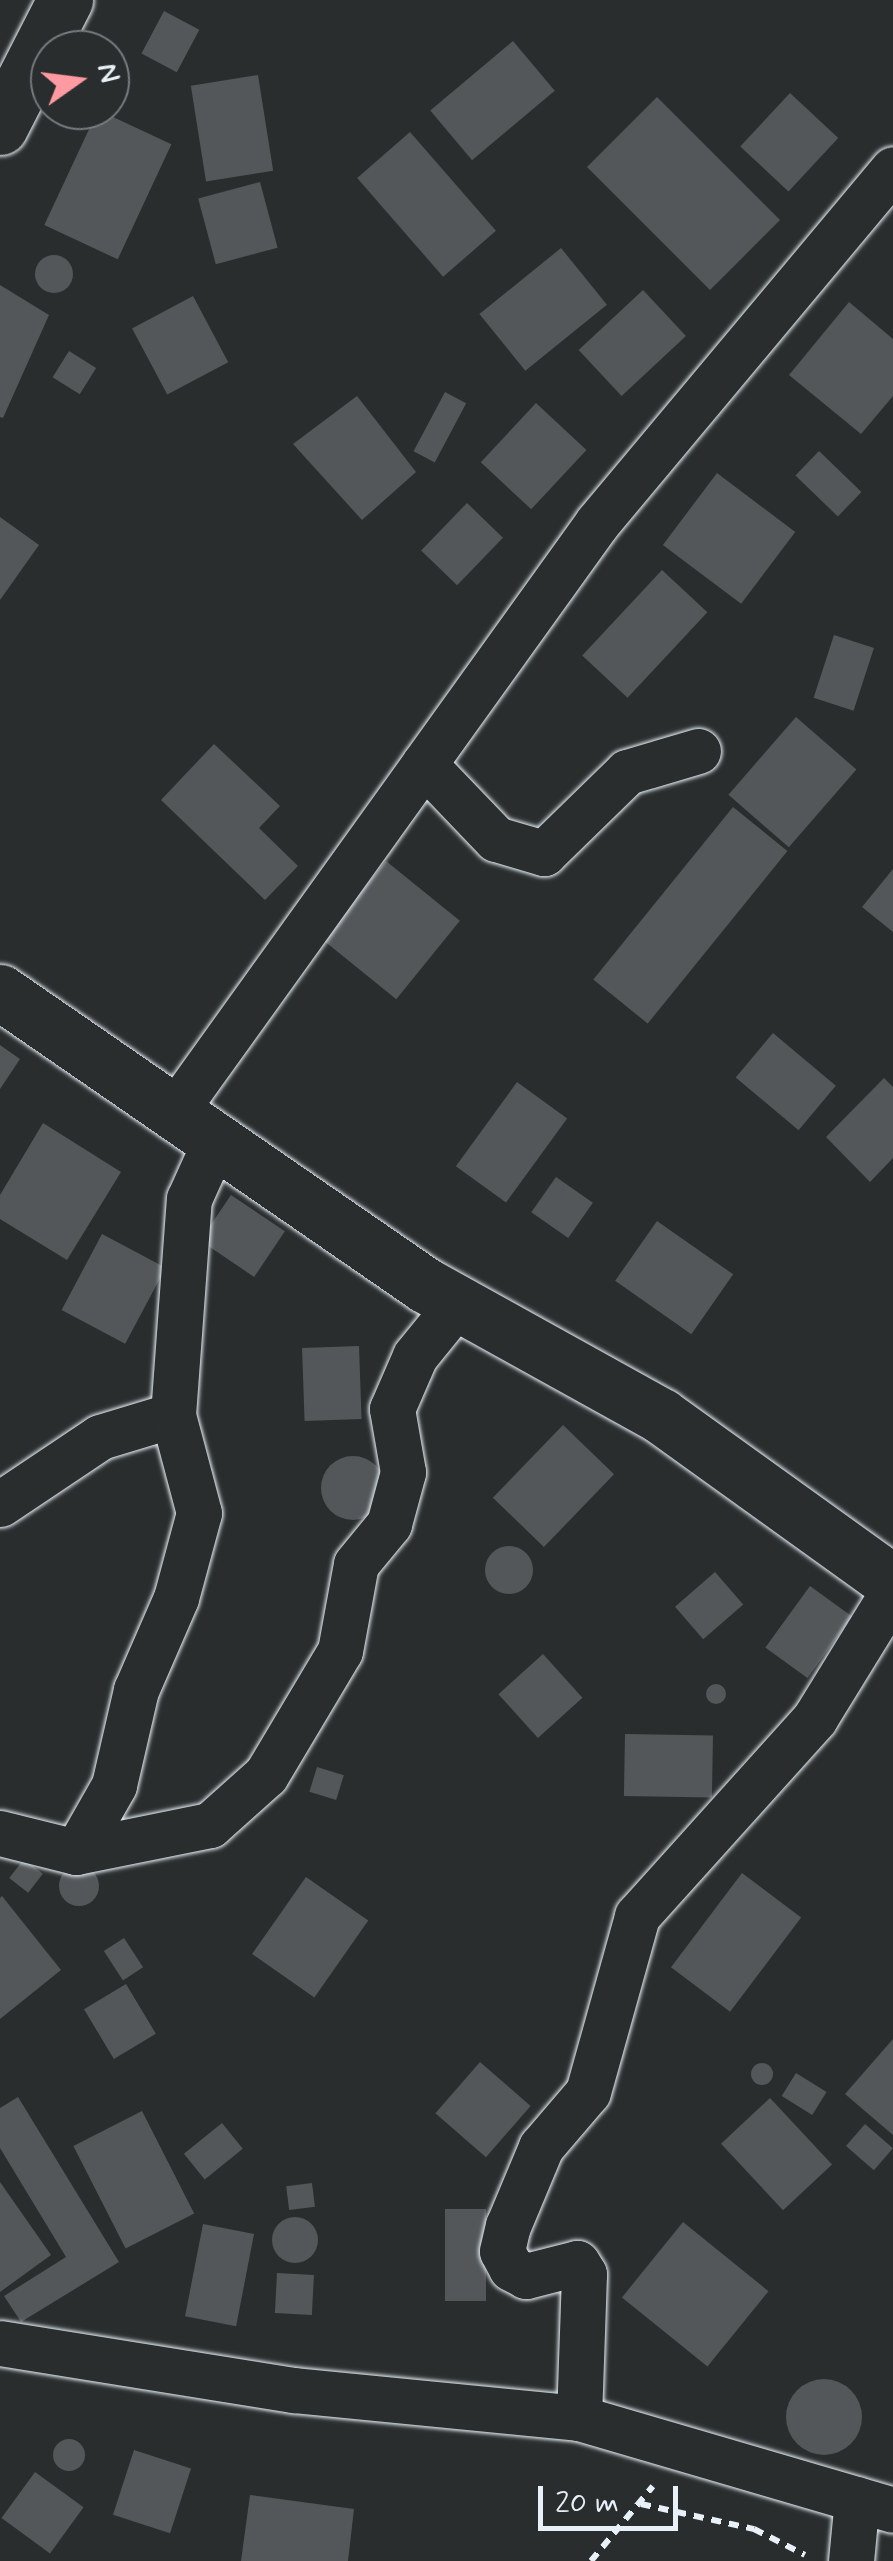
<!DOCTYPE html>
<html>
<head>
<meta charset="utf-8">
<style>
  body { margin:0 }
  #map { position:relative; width:893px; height:2561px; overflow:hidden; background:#2a2d2e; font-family:Mynerve,sans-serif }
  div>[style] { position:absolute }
  .building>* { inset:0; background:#535759; transform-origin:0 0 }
  .round { border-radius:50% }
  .path>* { height:6px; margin-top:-3px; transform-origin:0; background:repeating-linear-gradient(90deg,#e8f1f8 0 10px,transparent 0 18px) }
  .roads { filter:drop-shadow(0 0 2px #e8f1f8) drop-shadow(0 0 2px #e8f1f8) }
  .street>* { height:45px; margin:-22.5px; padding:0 22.5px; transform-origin:22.5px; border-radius:22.5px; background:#2a2d2e }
  .secondary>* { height:55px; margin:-27.5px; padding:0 27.5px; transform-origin:27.5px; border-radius:27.5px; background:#2a2d2e }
  .highway>* { height:55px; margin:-27.5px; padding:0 27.5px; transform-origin:27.5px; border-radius:27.5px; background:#2a2d2e }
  span { translate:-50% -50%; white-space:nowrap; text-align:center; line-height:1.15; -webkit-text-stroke:8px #2a2d2e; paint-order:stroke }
  .north { position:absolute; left:30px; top:30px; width:100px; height:100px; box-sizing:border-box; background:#2a2d2e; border:2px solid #767b7f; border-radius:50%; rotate:76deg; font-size:28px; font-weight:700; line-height:40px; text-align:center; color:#e8f1f8 }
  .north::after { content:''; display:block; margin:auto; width:35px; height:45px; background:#ff9aa2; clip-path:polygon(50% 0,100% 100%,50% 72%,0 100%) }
  .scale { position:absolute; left:538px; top:2486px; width:140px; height:45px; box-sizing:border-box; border:5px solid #e8f1f8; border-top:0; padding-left:12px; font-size:30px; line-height:35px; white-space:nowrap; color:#e8f1f8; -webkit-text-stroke:8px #2a2d2e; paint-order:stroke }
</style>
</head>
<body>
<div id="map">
  <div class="building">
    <i style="left:164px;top:11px;width:40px;height:48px;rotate:28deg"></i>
    <i style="left:513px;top:41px;width:65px;height:108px;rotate:50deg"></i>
    <i style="left:258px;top:75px;width:97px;height:68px;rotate:81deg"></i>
    <i style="left:790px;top:93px;width:66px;height:73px;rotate:43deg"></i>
    <i style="left:657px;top:97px;width:174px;height:99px;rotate:45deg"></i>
    <i style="left:98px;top:110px;width:81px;height:127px;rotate:25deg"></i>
    <i style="left:410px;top:132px;width:131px;height:70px;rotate:49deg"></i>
    <i style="left:260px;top:182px;width:68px;height:64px;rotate:75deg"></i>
    <i style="left:561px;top:248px;width:73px;height:105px;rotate:51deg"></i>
    <i class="round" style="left:35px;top:255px;width:38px;height:38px"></i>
    <i style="clip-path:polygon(0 285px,49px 315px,3px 418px,0 417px)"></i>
    <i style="left:643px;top:290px;width:63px;height:88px;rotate:47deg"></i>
    <i style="left:193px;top:296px;width:75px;height:69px;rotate:62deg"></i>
    <i style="clip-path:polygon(849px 302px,893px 339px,893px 396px,861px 434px,789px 375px)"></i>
    <i style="left:69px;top:351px;width:32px;height:31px;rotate:32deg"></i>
    <i style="left:445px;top:392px;width:24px;height:67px;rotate:28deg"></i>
    <i style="clip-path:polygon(357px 396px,416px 472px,362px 520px,293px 444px)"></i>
    <i style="left:536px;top:403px;width:69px;height:81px;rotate:43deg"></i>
    <i style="left:819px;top:451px;width:59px;height:34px;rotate:44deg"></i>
    <i style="left:717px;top:473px;width:98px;height:90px;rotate:37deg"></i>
    <i style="left:467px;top:503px;width:50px;height:66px;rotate:44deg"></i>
    <i style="clip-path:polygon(0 517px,39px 545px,0 600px)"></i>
    <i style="left:662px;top:570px;width:62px;height:117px;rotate:43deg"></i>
    <i style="left:834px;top:635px;width:42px;height:66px;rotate:18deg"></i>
    <i style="left:796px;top:717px;width:80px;height:103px;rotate:41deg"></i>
    <i style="clip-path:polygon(214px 744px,280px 806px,259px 828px,298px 866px,265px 900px,161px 800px)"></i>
    <i style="left:733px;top:807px;width:70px;height:222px;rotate:39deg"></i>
    <i style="left:386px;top:861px;width:95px;height:101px;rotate:39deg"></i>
    <i style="clip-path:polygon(893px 869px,893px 932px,862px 907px)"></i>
    <i style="left:773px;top:1033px;width:82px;height:58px;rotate:40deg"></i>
    <i style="clip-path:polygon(0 1045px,20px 1059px,0 1089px)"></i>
    <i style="clip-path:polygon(884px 1078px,893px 1087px,893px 1158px,870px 1182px,826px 1137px)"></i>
    <i style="left:517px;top:1082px;width:62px;height:104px;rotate:36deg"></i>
    <i style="clip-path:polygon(43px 1123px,121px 1172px,67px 1260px,0 1219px,0 1195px)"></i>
    <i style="left:556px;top:1177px;width:45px;height:43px;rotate:35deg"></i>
    <i style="left:231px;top:1195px;width:65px;height:55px;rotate:34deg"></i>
    <i style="left:657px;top:1221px;width:93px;height:73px;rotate:35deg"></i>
    <i style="left:102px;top:1234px;width:72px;height:86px;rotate:28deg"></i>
    <i style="left:359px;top:1346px;width:73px;height:57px;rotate:88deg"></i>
    <i style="left:563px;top:1425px;width:71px;height:101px;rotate:44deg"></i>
    <i class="round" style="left:321px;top:1456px;width:64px;height:64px"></i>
    <i class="round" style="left:485px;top:1546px;width:48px;height:48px"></i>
    <i style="left:715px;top:1572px;width:43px;height:53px;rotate:49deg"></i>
    <i style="left:810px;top:1586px;width:52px;height:76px;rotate:36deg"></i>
    <i style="left:543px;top:1654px;width:59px;height:60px;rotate:48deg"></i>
    <i class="round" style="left:706px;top:1684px;width:20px;height:20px"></i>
    <i style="left:625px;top:1734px;width:88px;height:62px;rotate:1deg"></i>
    <i style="left:317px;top:1767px;width:28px;height:26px;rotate:17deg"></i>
    <i style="left:24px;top:1859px;width:24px;height:24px;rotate:38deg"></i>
    <i class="round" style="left:59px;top:1866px;width:40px;height:40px"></i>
    <i style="left:742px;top:1873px;width:74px;height:118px;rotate:37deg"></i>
    <i style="left:306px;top:1877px;width:76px;height:94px;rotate:35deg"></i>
    <i style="clip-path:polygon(2px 1896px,61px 1970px,0 2019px,0 1898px)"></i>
    <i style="left:124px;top:1938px;width:35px;height:24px;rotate:57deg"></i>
    <i style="left:126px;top:1984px;width:58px;height:49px;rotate:59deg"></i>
    <i style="clip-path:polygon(893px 2039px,893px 2135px,845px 2094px)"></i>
    <i style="left:480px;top:2062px;width:67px;height:68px;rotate:41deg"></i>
    <i class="round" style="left:751px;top:2063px;width:22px;height:22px"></i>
    <i style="left:796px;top:2073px;width:36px;height:27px;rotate:32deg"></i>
    <i style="clip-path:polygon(18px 2097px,119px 2262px,21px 2322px,4px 2296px,66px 2257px,0 2148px,0 2108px)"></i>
    <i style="left:770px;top:2098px;width:91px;height:67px;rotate:47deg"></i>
    <i style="left:142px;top:2111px;width:115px;height:77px;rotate:63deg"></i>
    <i style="left:222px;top:2123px;width:33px;height:49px;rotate:51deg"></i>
    <i style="left:865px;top:2124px;width:37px;height:29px;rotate:41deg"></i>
    <i style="clip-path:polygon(0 2182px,51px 2255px,0 2292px)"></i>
    <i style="left:312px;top:2183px;width:24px;height:26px;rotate:83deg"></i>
    <i style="left:445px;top:2209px;width:41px;height:92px"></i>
    <i class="round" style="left:272px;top:2217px;width:46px;height:46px"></i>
    <i style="left:683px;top:2222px;width:110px;height:97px;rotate:39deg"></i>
    <i style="left:203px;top:2224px;width:52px;height:94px;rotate:11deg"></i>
    <i style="left:277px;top:2273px;width:37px;height:40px;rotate:3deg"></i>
    <i class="round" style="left:786px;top:2379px;width:76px;height:76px"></i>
    <i class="round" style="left:53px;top:2439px;width:32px;height:32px"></i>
    <i style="left:134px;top:2450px;width:60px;height:68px;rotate:18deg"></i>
    <i style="left:35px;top:2472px;width:60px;height:57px;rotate:36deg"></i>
    <i style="clip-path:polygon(250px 2495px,354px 2509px,348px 2561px,241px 2561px)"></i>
  </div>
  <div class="path">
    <i style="left:641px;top:2504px;width:116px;rotate:12.5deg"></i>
    <i style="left:754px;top:2529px;width:57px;rotate:27deg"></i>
    <i style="left:591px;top:2561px;width:97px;rotate:-50.4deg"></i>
  </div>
  <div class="roads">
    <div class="street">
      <i style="left:424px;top:764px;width:104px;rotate:46.2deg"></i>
      <i style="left:496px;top:839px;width:50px;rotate:16.3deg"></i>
      <i style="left:544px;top:853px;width:116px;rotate:-44.3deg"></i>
      <i style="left:627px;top:772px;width:74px;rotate:-16.5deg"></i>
      <i style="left:175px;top:1111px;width:724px;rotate:-54.33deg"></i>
      <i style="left:597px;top:523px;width:461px;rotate:-50.1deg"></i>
      <i style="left:0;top:1504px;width:120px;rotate:-33.8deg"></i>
      <i style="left:100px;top:1437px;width:76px;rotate:-16.8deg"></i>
      <i style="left:0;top:1833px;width:78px;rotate:14deg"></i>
      <i style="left:76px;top:1852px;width:137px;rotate:-11.4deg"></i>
      <i style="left:210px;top:1825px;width:75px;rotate:-41.8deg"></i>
      <i style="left:266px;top:1775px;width:144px;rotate:-59.2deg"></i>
      <i style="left:340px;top:1651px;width:88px;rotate:-79.6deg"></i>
      <i style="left:356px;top:1564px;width:52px;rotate:-50.5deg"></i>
      <i style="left:389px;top:1524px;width:54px;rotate:-74.9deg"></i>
      <i style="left:403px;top:1472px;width:64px;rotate:-99.9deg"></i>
      <i style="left:392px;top:1409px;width:58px;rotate:-66.5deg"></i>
      <i style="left:415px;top:1356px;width:68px;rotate:-50.9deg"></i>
      <i style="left:76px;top:1852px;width:77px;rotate:-60.4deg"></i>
      <i style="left:114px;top:1785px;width:98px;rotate:-77deg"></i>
      <i style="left:136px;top:1690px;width:100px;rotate:-66.5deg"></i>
      <i style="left:176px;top:1598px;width:88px;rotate:-74.9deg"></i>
      <i style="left:199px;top:1513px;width:101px;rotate:-104.9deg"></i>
      <i style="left:173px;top:1415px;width:217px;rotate:-85.8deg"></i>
      <i style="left:189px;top:1199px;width:66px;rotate:-65.8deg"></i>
      <i style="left:0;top:2343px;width:298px;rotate:9.1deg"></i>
      <i style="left:294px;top:2390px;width:286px;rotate:5.6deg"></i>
      <i style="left:579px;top:2418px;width:327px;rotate:16.3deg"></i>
      <i style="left:579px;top:2418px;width:144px;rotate:-88deg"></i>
      <i style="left:584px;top:2274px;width:13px;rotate:-122deg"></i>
      <i style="left:577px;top:2263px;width:53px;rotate:165.7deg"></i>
      <i style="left:526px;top:2276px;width:17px;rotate:-152deg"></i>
      <i style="left:511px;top:2268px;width:19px;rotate:-118deg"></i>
      <i style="left:502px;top:2251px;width:26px;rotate:-77deg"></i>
      <i style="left:508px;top:2226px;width:86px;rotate:-67.3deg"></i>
      <i style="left:541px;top:2147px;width:72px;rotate:-49.5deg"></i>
      <i style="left:588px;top:2092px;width:183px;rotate:-74.4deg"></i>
      <i style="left:637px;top:1916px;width:266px;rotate:-48deg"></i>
      <i style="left:815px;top:1718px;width:149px;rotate:-58.4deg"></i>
      <i style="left:851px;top:2561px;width:62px;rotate:-84.5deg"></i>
    </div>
    <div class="secondary">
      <i style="left:0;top:992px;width:516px;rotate:34.58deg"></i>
      <i style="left:425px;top:1285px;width:270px;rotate:29deg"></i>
      <i style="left:661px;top:1416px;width:286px;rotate:35.7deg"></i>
    </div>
    <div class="highway">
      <i style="left:0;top:127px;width:143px;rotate:-62.9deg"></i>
    </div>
  </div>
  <div class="north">N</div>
  <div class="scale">20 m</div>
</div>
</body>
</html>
